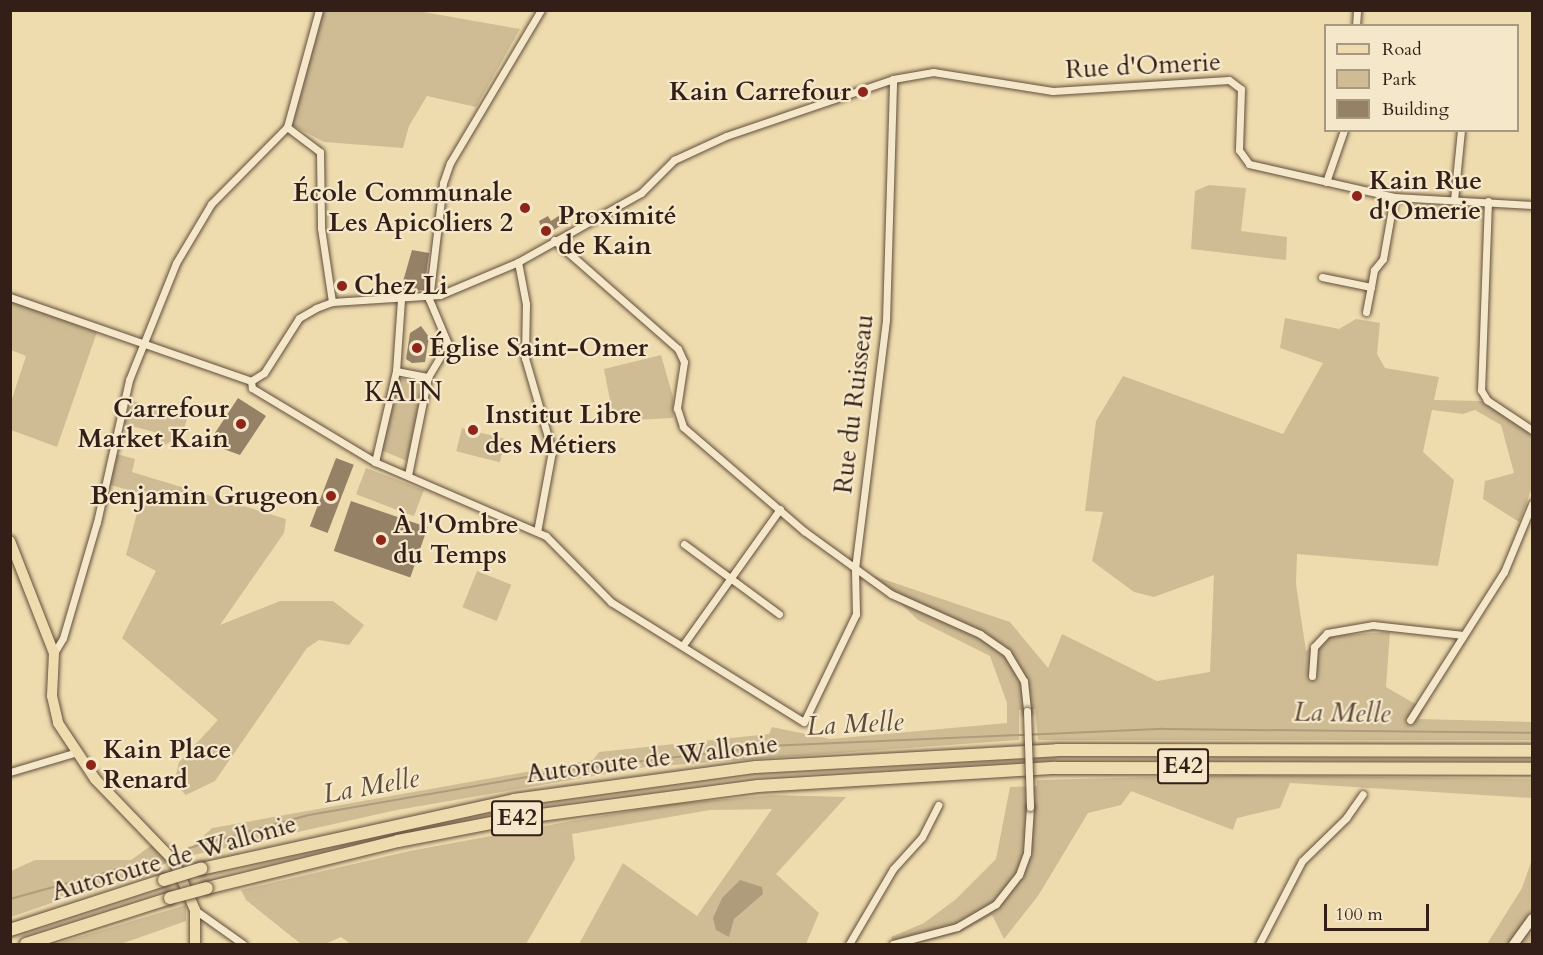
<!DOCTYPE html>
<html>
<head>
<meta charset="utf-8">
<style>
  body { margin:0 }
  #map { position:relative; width:1543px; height:955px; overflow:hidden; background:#efdcae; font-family:Cardo,serif }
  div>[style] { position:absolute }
  .green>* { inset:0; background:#cfbc94; transform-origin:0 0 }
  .water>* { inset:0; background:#af9c7b }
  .stream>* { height:2px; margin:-1px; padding:0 1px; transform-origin:1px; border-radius:1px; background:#af9c7b }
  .building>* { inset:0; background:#958166; transform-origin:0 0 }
  .roads { filter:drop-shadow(0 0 2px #624e3d) drop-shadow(0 0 2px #624e3d) }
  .street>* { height:7px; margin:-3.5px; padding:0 3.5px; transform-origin:3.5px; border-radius:3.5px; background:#f5e8ca }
  .secondary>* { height:9px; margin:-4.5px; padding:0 4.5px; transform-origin:4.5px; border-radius:4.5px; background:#f5e8ca }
  .primary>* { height:10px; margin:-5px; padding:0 5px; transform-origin:5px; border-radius:5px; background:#efdcae }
  .highway>* { height:12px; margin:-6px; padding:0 6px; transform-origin:6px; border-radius:6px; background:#efdcae }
  .bridges { filter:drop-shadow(0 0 2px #624e3d) drop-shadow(0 0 2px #624e3d) }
  .street-bridge>* { height:7px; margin:-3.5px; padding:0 3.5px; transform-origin:3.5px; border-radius:3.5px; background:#f5e8ca }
  .highway-bridge>* { height:12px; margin:-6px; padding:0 6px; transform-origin:6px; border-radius:6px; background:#efdcae }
  .dots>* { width:16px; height:16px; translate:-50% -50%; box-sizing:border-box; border:3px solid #f5e8ca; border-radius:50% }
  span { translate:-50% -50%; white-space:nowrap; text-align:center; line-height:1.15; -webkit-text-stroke:4.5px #f5e8ca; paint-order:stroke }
  .shield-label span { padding:2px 4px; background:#f5e8ca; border:2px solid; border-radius:4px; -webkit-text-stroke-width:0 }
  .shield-label { font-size:24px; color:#331f17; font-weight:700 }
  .street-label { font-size:26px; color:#331f17 }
  .poi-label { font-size:26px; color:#331f17; font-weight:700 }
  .right { translate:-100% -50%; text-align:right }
  .left { translate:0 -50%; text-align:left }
  .water-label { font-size:27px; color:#5e4b3a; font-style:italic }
  .quarter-label { font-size:28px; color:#331f17; letter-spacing:1.5px }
  .frame { position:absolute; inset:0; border:12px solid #331f17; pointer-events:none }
  .legend { position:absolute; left:1324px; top:24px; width:195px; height:108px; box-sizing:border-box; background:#f5e8ca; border:2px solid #a79882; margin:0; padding:8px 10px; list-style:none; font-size:18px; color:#331f17 }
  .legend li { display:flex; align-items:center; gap:12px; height:30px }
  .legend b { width:30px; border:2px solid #a79882 }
  .scale { position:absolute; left:1324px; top:904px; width:105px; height:27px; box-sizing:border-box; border:3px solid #331f17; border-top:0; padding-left:8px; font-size:18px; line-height:21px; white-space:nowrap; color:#331f17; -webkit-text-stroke:4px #f5e8ca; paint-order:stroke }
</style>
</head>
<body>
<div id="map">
  <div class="green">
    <i style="clip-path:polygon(323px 11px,418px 11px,520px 29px,476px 107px,427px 96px,409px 126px,403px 148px,324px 142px,292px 125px)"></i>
    <i style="clip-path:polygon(1209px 185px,1246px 188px,1241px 231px,1287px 237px,1286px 260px,1191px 249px,1195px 191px)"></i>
    <i style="clip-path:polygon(10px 301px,97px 332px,57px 447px,11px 430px,11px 402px,26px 356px,11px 350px)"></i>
    <i style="clip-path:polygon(1285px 318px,1339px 329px,1356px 319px,1380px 323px,1377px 354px,1385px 368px,1439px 377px,1434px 400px,1483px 401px,1532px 435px,1532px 488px,1519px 522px,1483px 499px,1485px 481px,1514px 473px,1501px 425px,1475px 410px,1463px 414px,1432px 410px,1423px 452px,1454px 480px,1438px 566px,1297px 554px,1296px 584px,1306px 651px,1328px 636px,1390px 632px,1386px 687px,1424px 709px,1419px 719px,1532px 722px,1532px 740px,1038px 740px,1035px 709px,1019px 710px,1019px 740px,646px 767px,397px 810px,180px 858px,212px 828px,593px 760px,599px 752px,769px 734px,772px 727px,830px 739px,1007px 723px,1007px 703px,990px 656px,918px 620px,871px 575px,1010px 622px,1048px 668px,1062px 634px,1157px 681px,1210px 672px,1214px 575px,1154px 597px,1134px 592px,1092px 561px,1103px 512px,1085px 511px,1096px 421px,1123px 376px,1283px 434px,1323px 363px,1280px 348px)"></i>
    <i style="clip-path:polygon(661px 355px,673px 397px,673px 418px,614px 421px,604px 369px)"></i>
    <i style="clip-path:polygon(398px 378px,423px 385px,407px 461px,381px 450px)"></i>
    <i style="clip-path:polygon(130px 400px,187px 419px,182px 435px,156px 450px,158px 433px,124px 424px)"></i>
    <i style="left:462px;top:428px;width:45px;height:24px;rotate:14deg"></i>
    <i style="clip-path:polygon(113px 453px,135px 459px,132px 472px,286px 519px,284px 533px,220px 625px,280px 601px,333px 601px,364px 625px,349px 645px,319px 640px,307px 648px,215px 781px,186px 795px,174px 783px,179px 762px,218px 720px,122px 638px,156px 571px,126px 555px,142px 494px,107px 484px)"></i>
    <i style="left:366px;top:468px;width:62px;height:28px;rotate:21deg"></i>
    <i style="left:477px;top:571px;width:37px;height:39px;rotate:22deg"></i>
    <i style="clip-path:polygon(1242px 775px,1532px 779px,1532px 798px,1290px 783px,1280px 808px,1237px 818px,1233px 830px,1131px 791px,1121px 805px,1088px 813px,1038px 896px,1004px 939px,992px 915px,961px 932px,914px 944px,895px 944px,891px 937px,924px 923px,956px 899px,996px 859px,1010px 787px,1037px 786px,1037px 780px)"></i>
    <i style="clip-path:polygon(772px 795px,846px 797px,776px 874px,819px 913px,806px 944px,579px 944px,623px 863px,697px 916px,772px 809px,710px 810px,572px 834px,575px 859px,526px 944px,351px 944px,341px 937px,325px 944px,301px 944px,246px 900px,241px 890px,410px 851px,572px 821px,672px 804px)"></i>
    <i style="clip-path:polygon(156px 842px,170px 862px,11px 917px,11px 871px,35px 860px,131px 860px)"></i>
    <i style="clip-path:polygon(1532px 859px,1532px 944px,1487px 944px,1522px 888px)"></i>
    <i style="clip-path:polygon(186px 905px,186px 921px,121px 944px,56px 944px)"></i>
  </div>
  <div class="water">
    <i style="clip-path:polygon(740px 880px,762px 887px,763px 894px,734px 919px,729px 937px,716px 930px,713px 918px,722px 898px)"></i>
  </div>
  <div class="stream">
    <i style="left:189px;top:848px;width:124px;rotate:-15.4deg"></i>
    <i style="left:309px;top:815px;width:256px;rotate:-9.9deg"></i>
    <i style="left:561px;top:771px;width:208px;rotate:-6.9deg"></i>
    <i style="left:767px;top:746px;width:397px;rotate:-2.5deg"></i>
    <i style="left:1164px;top:729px;width:368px;rotate:0.6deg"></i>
    <i style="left:10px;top:899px;width:150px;rotate:-15.4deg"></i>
  </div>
  <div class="building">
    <i style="clip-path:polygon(563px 213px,568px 221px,544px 236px,539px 221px,548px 216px,551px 221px)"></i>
    <i style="clip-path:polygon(412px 250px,429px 253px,424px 290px,400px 292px)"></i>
    <i style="clip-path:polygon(421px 326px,429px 337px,425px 362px,412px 363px,406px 359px,410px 333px)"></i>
    <i style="clip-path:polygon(238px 398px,266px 416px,240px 455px,218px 447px,223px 438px,215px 433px)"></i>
    <i style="left:336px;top:458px;width:19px;height:73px;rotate:21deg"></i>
    <i style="left:351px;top:501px;width:81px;height:53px;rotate:19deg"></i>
  </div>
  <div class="roads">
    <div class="street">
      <i style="left:1356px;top:26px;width:16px;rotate:-86deg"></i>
      <i style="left:287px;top:127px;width:41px;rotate:37.1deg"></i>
      <i style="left:320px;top:152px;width:76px;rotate:89.2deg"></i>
      <i style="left:321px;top:228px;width:75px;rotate:81.5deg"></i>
      <i style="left:1326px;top:182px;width:55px;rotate:-70.9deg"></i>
      <i style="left:1454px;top:200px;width:70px;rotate:-84.3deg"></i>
      <i style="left:1488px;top:201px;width:189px;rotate:92.1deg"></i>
      <i style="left:1481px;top:390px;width:12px;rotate:59deg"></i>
      <i style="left:1487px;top:400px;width:54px;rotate:33.7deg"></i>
      <i style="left:554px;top:240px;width:165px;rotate:41.3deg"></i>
      <i style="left:678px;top:349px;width:14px;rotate:65deg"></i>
      <i style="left:684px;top:362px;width:47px;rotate:98.7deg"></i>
      <i style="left:677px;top:408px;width:20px;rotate:72deg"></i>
      <i style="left:683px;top:427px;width:160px;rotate:40.7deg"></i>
      <i style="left:804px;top:531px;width:107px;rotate:35.9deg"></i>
      <i style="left:891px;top:594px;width:98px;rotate:24.2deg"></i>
      <i style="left:980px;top:634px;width:33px;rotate:35deg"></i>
      <i style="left:1007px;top:653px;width:33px;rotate:59deg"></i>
      <i style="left:1024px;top:681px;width:30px;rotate:84deg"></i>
      <i style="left:518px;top:262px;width:43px;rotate:79.2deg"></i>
      <i style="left:526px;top:304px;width:54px;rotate:91.1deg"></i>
      <i style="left:525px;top:358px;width:97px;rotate:73.8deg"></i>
      <i style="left:552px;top:451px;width:82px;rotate:100.5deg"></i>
      <i style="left:1322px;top:277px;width:50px;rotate:11.5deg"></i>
      <i style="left:1371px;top:287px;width:17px;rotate:-80deg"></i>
      <i style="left:1374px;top:270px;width:14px;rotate:-51deg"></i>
      <i style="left:1383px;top:259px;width:63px;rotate:-79.9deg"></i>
      <i style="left:10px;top:297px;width:255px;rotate:19.2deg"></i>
      <i style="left:251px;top:381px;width:15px;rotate:-32deg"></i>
      <i style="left:264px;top:373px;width:65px;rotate:-57.5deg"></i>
      <i style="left:299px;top:318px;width:20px;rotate:-30deg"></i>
      <i style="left:316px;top:308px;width:17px;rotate:-21deg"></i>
      <i style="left:332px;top:302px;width:108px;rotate:-3.7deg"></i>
      <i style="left:440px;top:295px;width:85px;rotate:-22.9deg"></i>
      <i style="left:518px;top:262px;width:141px;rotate:-29.3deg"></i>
      <i style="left:641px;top:193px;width:47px;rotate:-45deg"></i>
      <i style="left:674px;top:160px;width:57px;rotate:-24.8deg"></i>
      <i style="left:726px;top:136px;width:176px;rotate:-18.8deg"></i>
      <i style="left:893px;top:79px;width:41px;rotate:-9.9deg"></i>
      <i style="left:933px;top:72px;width:121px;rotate:9deg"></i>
      <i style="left:1053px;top:91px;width:176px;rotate:-3.6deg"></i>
      <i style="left:1229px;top:80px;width:15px;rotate:37deg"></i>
      <i style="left:1241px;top:89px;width:61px;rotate:91.9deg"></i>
      <i style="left:1239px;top:150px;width:17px;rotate:54deg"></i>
      <i style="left:1249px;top:164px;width:149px;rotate:12.8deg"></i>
      <i style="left:1394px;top:197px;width:138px;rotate:3.3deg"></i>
      <i style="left:429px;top:299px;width:117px;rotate:-83.1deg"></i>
      <i style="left:443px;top:183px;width:21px;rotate:-71deg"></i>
      <i style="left:450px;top:163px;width:178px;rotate:-59.3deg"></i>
      <i style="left:1366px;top:312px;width:25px;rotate:-79deg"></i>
      <i style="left:396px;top:371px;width:33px;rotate:11deg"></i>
      <i style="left:251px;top:381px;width:7px;rotate:82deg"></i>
      <i style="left:252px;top:388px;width:144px;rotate:31deg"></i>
      <i style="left:375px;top:462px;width:186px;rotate:23.4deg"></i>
      <i style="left:546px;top:536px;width:93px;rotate:45.4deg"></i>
      <i style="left:611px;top:602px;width:227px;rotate:31.9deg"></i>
      <i style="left:804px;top:722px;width:120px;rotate:-64.3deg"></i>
      <i style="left:856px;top:614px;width:45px;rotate:-91.3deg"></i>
      <i style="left:855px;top:569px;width:251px;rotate:-82.9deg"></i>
      <i style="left:886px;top:320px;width:241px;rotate:-88.3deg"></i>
      <i style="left:375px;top:462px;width:93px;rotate:-77deg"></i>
      <i style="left:396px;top:371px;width:71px;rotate:-86deg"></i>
      <i style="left:408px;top:475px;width:100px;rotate:-78.5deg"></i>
      <i style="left:428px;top:377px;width:39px;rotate:-59deg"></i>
      <i style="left:448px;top:344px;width:49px;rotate:-112.9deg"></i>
      <i style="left:684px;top:544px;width:118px;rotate:36.4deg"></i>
      <i style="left:683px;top:645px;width:167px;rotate:-54.5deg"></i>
      <i style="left:54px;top:653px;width:17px;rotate:-59deg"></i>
      <i style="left:63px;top:638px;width:121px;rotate:-73.7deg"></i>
      <i style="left:97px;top:522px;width:146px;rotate:-77.3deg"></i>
      <i style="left:129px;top:380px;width:126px;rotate:-68.1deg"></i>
      <i style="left:176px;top:263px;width:69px;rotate:-59.3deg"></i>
      <i style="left:211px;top:204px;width:108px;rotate:-45.4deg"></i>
      <i style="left:287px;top:127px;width:121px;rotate:-74.7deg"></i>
      <i style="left:1312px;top:676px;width:29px;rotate:-86deg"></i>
      <i style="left:1314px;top:647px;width:19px;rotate:-47deg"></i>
      <i style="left:1327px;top:633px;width:47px;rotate:-9.9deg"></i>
      <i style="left:1373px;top:625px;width:91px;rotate:6.3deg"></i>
      <i style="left:1410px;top:720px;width:175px;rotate:-57.6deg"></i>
      <i style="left:1504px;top:572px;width:74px;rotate:-67.6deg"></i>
      <i style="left:10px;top:772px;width:67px;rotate:-16.5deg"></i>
      <i style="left:195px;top:910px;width:59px;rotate:35.3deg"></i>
      <i style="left:849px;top:944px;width:87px;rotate:-59.6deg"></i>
      <i style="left:893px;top:869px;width:43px;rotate:-47.8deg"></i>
      <i style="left:922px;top:837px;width:36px;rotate:-63deg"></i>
      <i style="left:893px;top:944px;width:66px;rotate:-14.9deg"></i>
      <i style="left:957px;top:927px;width:45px;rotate:-30.5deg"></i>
      <i style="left:996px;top:904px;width:37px;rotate:-52deg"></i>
      <i style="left:1019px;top:875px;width:23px;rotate:-70deg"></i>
      <i style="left:1027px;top:853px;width:46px;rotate:-86.3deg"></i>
      <i style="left:1259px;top:944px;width:93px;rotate:-62.6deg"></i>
      <i style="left:1302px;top:861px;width:62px;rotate:-44.3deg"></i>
      <i style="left:1346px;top:818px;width:29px;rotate:-55deg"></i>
    </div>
    <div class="secondary">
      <i style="left:1513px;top:944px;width:32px;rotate:-54deg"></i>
    </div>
    <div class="primary">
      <i style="left:10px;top:541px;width:120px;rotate:68.6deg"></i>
      <i style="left:54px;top:653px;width:43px;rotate:92.7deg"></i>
      <i style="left:52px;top:696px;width:28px;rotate:77deg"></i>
      <i style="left:58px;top:723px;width:67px;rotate:56.5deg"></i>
      <i style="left:95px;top:779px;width:114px;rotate:46.1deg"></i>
      <i style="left:174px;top:861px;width:53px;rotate:66.8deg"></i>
      <i style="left:195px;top:910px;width:34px;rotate:90deg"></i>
    </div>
    <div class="highway">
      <i style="left:201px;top:869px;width:321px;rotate:-12.4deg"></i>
      <i style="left:514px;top:800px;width:244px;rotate:-7.8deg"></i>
      <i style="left:756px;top:767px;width:301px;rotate:-3.2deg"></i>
      <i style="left:1057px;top:750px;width:475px;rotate:0.1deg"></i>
      <i style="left:207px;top:888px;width:197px;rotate:-13.8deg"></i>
      <i style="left:398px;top:841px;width:122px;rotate:-10.9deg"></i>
      <i style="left:518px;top:818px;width:242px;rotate:-7.6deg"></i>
      <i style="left:758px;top:786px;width:298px;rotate:-3.5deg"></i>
      <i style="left:1055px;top:768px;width:477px;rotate:0.1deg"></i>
      <i style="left:10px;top:930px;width:162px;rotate:-18deg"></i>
      <i style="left:26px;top:944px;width:151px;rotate:-17.7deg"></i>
    </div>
  </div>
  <div class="bridges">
    <div class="street-bridge">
      <i style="left:1027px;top:711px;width:96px;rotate:88.2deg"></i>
    </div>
    <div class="highway-bridge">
      <i style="left:164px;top:880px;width:39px;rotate:-17deg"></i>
      <i style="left:170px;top:898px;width:38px;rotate:-15deg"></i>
    </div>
  </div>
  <div class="dots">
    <i style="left:863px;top:92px;background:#8f2418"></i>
    <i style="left:1357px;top:196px;background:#8f2418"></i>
    <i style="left:525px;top:208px;background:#8f2418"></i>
    <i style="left:546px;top:231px;background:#8f2418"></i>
    <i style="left:342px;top:286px;background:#8f2418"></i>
    <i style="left:417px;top:348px;background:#8f2418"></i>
    <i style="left:241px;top:424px;background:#8f2418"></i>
    <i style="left:473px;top:430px;background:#8f2418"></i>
    <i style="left:331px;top:496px;background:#8f2418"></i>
    <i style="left:381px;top:540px;background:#8f2418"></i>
    <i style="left:91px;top:765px;background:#8f2418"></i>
  </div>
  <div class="shield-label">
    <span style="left:1183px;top:766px">E42</span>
    <span style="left:517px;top:818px">E42</span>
  </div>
  <div class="street-label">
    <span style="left:1143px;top:66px;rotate:-3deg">Rue d'Omerie</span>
    <span style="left:854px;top:404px;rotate:-83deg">Rue du Ruisseau</span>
    <span style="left:652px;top:759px;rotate:-7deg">Autoroute de Wallonie</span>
    <span style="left:174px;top:858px;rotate:-16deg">Autoroute de Wallonie</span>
  </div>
  <div class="poi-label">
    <span class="right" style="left:851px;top:92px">Kain Carrefour</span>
    <span class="left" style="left:1369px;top:196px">Kain Rue<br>d'Omerie</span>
    <span class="right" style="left:513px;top:208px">École Communale<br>Les Apicoliers 2</span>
    <span class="left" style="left:558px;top:231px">Proximité<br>de Kain</span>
    <span class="left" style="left:354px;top:286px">Chez Li</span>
    <span class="left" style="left:429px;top:348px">Église Saint-Omer</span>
    <span class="right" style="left:229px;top:424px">Carrefour<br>Market Kain</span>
    <span class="left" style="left:485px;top:430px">Institut Libre<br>des Métiers</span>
    <span class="right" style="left:319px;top:496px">Benjamin Grugeon</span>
    <span class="left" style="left:393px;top:540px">À l'Ombre<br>du Temps</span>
    <span class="left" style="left:103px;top:765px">Kain Place<br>Renard</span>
  </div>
  <div class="water-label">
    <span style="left:1342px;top:713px;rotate:1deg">La Melle</span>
    <span style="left:855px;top:724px;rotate:-3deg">La Melle</span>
    <span style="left:371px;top:786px;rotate:-10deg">La Melle</span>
  </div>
  <div class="quarter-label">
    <span style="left:404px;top:392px">KAIN</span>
  </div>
  <div class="frame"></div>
  <ul class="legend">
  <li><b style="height:8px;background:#efdcae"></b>Road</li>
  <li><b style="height:16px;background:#cfbc94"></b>Park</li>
  <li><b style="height:16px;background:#958166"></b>Building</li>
  </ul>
  <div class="scale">100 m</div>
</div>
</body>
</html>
